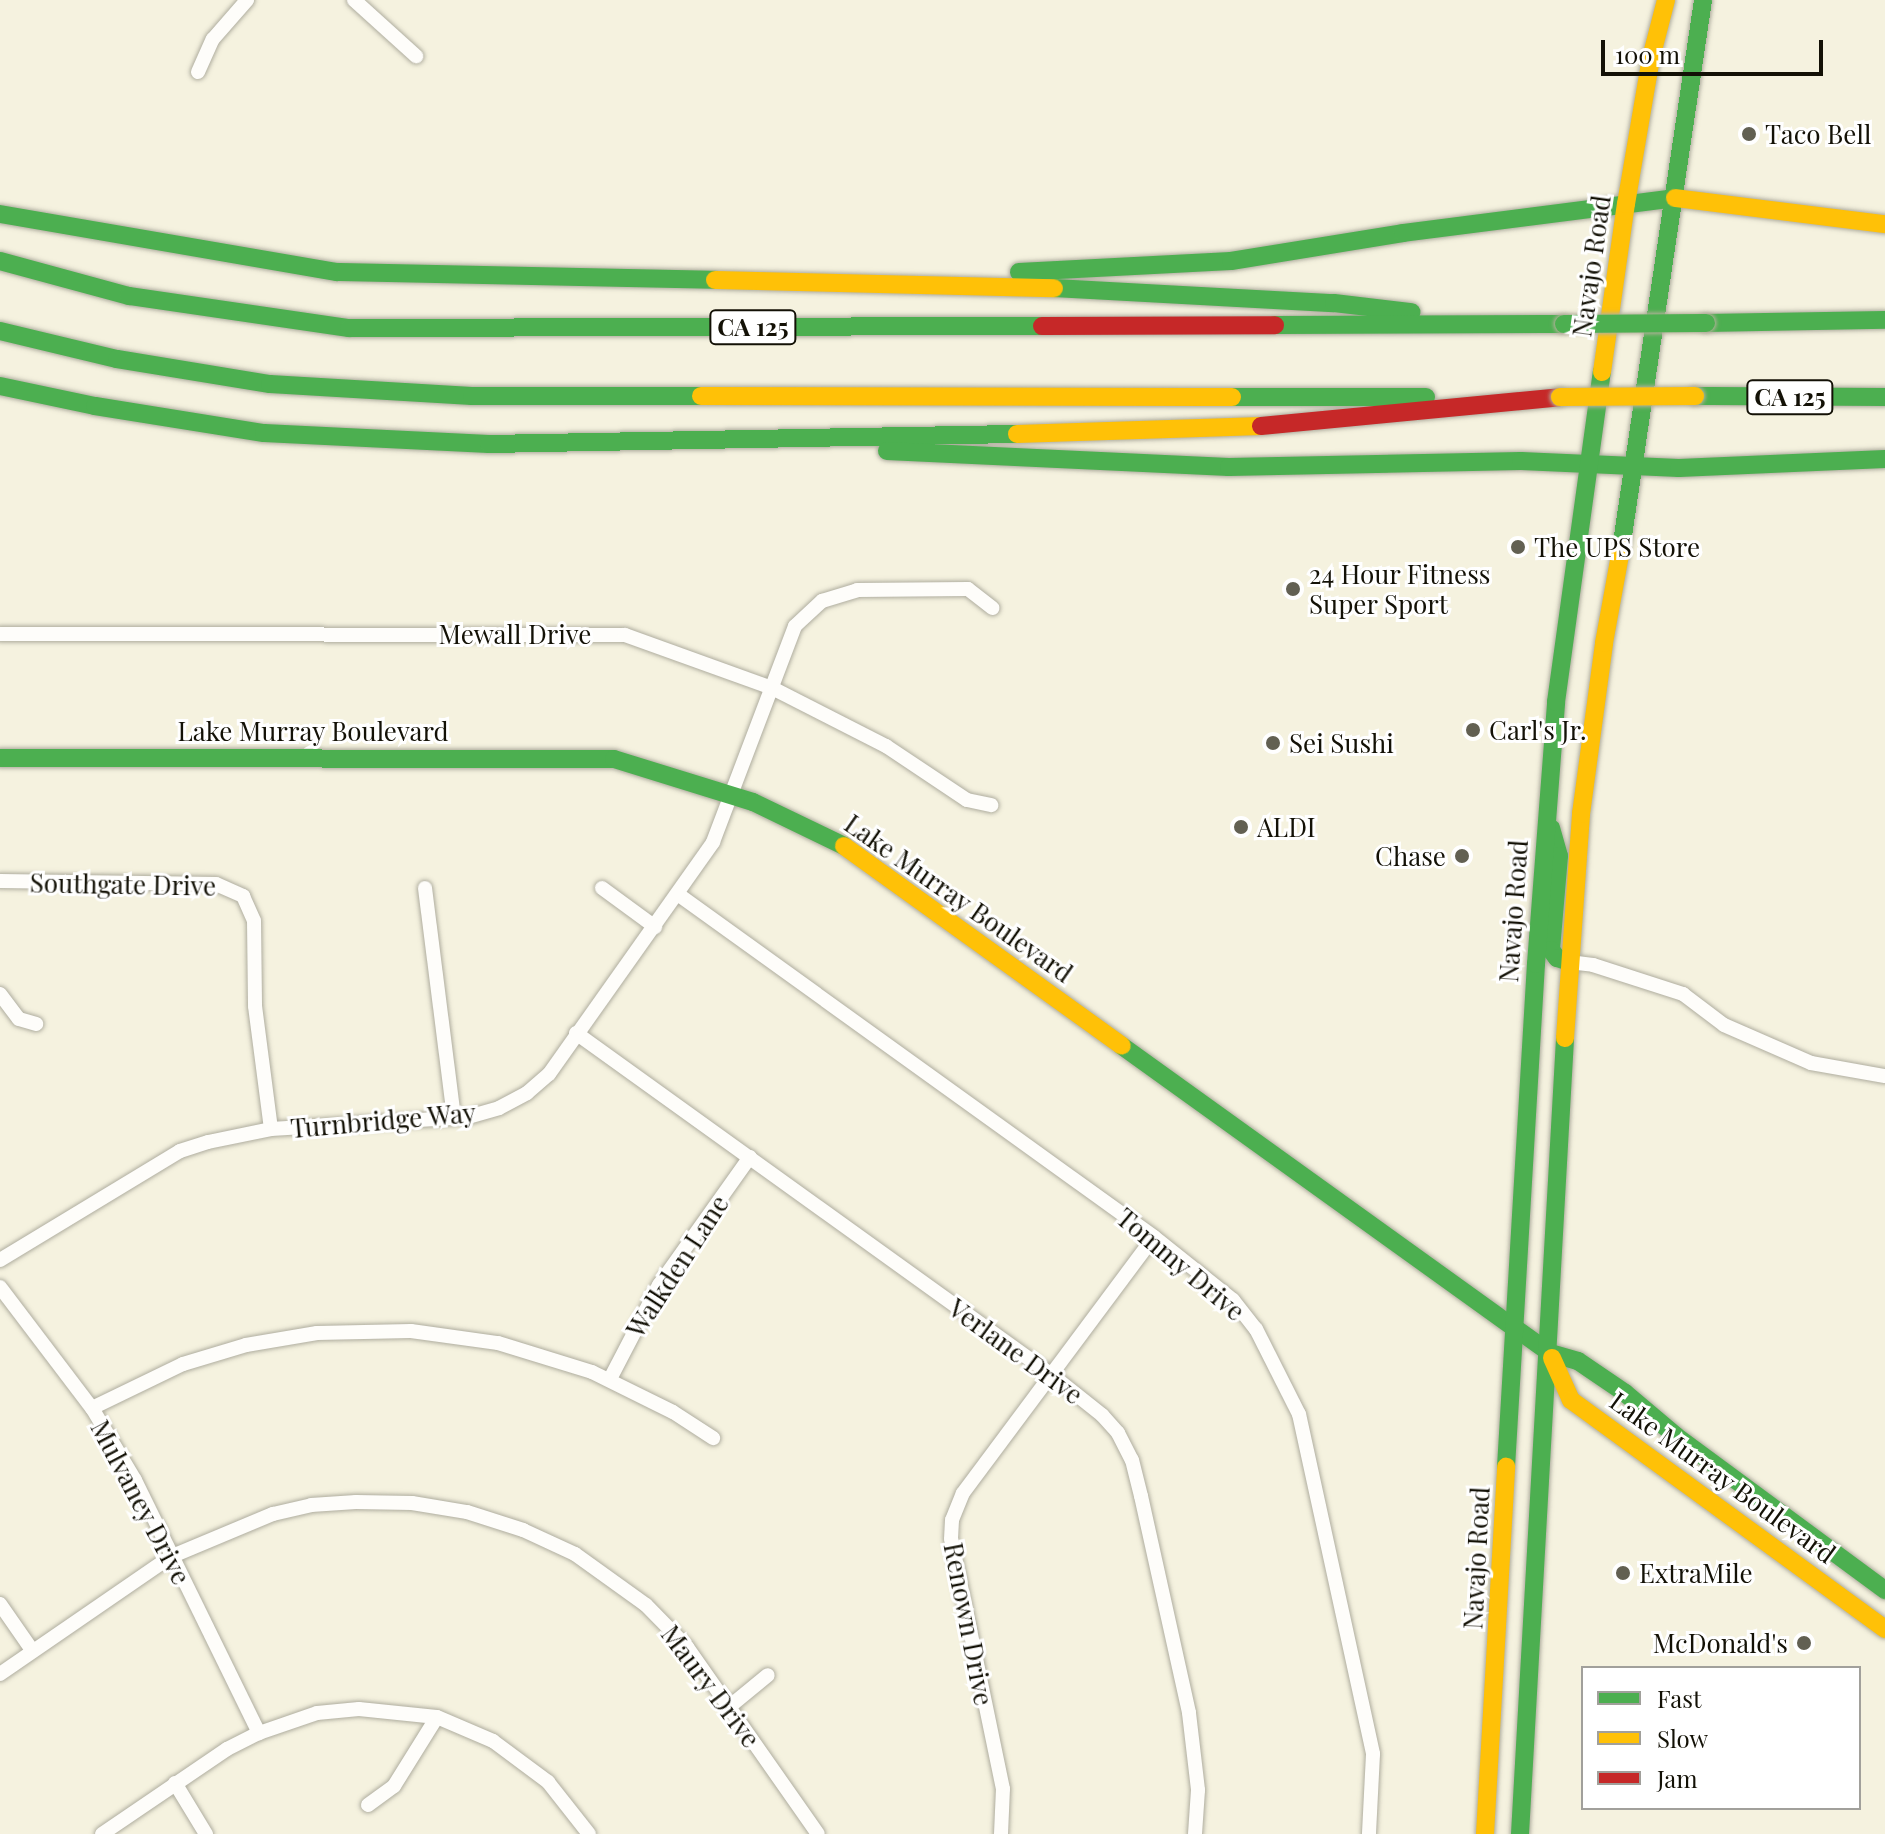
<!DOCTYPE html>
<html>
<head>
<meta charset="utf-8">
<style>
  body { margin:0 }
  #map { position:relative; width:1885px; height:1834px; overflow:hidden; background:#f5f2df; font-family:"Playfair Display",serif }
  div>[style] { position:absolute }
  .roads { filter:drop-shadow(0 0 2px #afad9f) drop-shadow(0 0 2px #afad9f) }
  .street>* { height:14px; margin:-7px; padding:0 7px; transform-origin:7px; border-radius:7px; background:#fefdfa }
  .fast>* { height:18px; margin:-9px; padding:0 9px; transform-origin:9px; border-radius:9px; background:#4caf50 }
  .slow>* { height:18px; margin:-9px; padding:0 9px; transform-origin:9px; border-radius:9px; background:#ffc107 }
  .jam>* { height:18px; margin:-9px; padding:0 9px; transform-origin:9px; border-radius:9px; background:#c62828 }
  .bridges { filter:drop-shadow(0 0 2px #b4b09b) drop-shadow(0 0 2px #b4b09b) }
  .fast-bridge>* { height:18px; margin:-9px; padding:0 9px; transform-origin:9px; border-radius:9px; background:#4caf50 }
  .slow-bridge>* { height:18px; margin:-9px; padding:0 9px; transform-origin:9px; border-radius:9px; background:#ffc107 }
  .dots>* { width:22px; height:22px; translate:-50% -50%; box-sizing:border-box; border:4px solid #fff; border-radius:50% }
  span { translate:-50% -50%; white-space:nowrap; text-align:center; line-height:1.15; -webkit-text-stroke:6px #fff; paint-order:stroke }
  .shield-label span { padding:2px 6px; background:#fff; border:2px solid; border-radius:6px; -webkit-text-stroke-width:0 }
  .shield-label { font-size:24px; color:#131106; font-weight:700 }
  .poi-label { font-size:26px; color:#131106 }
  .left { translate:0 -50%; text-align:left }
  .right { translate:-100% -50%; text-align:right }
  .street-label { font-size:26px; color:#131106 }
  .legend { position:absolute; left:1581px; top:1666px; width:280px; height:144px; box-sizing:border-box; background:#fff; border:2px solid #a1a09b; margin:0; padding:10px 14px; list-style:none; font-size:24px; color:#131106 }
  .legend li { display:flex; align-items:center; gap:16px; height:40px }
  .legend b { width:40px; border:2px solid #a1a09b }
  .scale { position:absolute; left:1601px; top:40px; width:222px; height:36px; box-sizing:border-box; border:4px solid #131106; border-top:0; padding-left:10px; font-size:24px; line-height:28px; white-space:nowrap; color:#131106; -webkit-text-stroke:6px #fff; paint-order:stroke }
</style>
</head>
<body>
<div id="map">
  <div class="roads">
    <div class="street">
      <i style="left:354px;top:0;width:84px;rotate:42.1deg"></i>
      <i style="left:198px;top:72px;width:36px;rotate:-66deg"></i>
      <i style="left:213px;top:39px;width:52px;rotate:-48.9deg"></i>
      <i style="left:0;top:634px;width:625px;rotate:0.09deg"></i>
      <i style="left:625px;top:635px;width:156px;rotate:19.8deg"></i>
      <i style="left:772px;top:688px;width:128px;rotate:27deg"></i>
      <i style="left:886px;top:746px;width:97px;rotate:33.7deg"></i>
      <i style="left:967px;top:800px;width:25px;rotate:12deg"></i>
      <i style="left:0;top:881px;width:216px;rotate:0.8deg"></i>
      <i style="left:216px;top:884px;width:30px;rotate:24deg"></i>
      <i style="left:243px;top:896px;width:27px;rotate:66deg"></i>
      <i style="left:254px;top:921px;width:85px;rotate:89.3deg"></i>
      <i style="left:255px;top:1006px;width:124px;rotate:82.6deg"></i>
      <i style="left:425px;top:888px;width:231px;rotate:82.8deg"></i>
      <i style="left:602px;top:888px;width:66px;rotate:36.3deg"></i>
      <i style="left:679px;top:895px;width:585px;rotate:35.75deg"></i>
      <i style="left:1154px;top:1237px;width:101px;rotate:38.6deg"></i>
      <i style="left:1233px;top:1300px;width:37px;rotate:52deg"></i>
      <i style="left:1256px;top:1329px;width:95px;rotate:63.2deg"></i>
      <i style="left:1299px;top:1414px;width:348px;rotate:77.7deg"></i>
      <i style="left:1373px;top:1754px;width:80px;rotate:92.9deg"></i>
      <i style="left:1569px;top:962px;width:24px;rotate:7deg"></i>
      <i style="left:1593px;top:965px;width:95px;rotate:17.9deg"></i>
      <i style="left:1683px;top:994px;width:51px;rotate:37.1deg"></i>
      <i style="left:1724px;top:1025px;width:95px;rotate:23.6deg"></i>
      <i style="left:1811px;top:1063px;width:75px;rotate:10deg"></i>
      <i style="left:0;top:994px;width:31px;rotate:53deg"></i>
      <i style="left:19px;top:1019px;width:18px;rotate:16deg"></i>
      <i style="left:576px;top:1033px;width:588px;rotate:35.72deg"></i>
      <i style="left:1053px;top:1376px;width:63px;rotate:38.5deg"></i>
      <i style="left:1102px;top:1415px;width:24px;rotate:48deg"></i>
      <i style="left:1118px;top:1433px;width:30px;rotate:63deg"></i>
      <i style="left:1132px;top:1460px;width:37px;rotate:76deg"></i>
      <i style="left:1141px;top:1496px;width:222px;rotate:77.5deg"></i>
      <i style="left:1189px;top:1713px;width:78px;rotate:83.3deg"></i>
      <i style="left:1198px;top:1790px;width:44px;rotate:93.9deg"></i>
      <i style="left:0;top:1260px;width:210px;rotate:-31.2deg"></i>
      <i style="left:180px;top:1151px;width:29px;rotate:-18deg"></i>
      <i style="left:208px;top:1142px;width:64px;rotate:-11.7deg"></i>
      <i style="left:271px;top:1129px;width:197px;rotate:-3.5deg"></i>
      <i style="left:468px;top:1117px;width:32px;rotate:-16deg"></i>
      <i style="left:499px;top:1108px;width:32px;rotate:-28deg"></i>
      <i style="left:527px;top:1093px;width:29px;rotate:-41deg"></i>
      <i style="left:549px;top:1074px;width:284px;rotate:-54.7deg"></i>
      <i style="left:713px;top:842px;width:231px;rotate:-69.2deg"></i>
      <i style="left:795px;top:626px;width:37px;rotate:-43deg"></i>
      <i style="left:822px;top:601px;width:37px;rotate:-17deg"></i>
      <i style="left:857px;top:590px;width:111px;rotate:-0.5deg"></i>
      <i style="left:968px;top:589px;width:31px;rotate:38deg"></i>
      <i style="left:0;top:1287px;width:152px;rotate:52.8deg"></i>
      <i style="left:92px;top:1408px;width:84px;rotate:59.2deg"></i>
      <i style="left:135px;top:1480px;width:282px;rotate:63.9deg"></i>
      <i style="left:610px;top:1379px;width:106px;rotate:-62.5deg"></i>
      <i style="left:659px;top:1285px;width:157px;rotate:-54.6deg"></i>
      <i style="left:92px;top:1408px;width:101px;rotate:-25.8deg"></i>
      <i style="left:183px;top:1364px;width:66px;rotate:-16.8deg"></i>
      <i style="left:246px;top:1345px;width:72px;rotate:-9.6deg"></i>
      <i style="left:317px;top:1333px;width:94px;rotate:-1.2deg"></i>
      <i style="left:411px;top:1331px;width:88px;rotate:7.9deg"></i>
      <i style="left:498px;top:1343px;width:98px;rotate:17.1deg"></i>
      <i style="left:592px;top:1372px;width:90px;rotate:26.3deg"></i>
      <i style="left:673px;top:1412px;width:48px;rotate:33deg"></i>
      <i style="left:0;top:1604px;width:56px;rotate:55.2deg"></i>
      <i style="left:0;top:1674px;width:206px;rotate:-34.5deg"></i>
      <i style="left:170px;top:1557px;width:112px;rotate:-22.7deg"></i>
      <i style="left:273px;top:1514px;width:39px;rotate:-13deg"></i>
      <i style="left:311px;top:1505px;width:45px;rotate:-3.8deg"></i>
      <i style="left:356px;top:1502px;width:56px;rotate:1deg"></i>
      <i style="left:412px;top:1503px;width:56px;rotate:9.3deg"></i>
      <i style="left:467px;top:1512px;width:59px;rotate:17.8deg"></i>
      <i style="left:523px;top:1530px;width:57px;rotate:24.8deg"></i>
      <i style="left:575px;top:1554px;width:87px;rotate:35.7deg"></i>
      <i style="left:646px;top:1605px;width:59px;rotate:45.7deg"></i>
      <i style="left:687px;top:1647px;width:228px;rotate:55deg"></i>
      <i style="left:729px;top:1707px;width:50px;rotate:-39.4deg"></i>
      <i style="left:175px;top:1783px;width:60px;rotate:58.7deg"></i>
      <i style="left:368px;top:1805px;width:32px;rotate:-36deg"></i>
      <i style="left:394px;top:1786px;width:81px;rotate:-58.1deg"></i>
      <i style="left:102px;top:1834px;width:151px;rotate:-34.2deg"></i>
      <i style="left:227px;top:1749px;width:36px;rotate:-27deg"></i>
      <i style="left:259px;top:1733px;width:61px;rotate:-19deg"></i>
      <i style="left:317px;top:1713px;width:42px;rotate:-5.4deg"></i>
      <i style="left:359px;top:1709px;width:78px;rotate:5.9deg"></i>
      <i style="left:437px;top:1717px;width:61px;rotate:23.2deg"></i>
      <i style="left:493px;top:1741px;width:69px;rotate:36.7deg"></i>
      <i style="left:548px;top:1782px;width:66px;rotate:51.7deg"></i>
      <i style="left:1001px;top:1834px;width:45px;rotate:-87.5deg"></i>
      <i style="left:1003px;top:1789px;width:255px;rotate:-101.7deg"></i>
      <i style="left:951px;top:1539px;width:19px;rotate:-87deg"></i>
      <i style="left:952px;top:1520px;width:29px;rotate:-68deg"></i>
      <i style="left:963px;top:1493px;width:319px;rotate:-53.3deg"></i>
    </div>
    <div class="fast">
      <i style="left:0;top:214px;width:342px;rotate:9.8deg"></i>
      <i style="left:337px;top:272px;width:378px;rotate:1.2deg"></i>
      <i style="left:0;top:261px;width:134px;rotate:15.2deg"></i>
      <i style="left:129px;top:296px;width:222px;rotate:8.3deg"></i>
      <i style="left:349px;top:328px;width:693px;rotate:-0.17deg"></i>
      <i style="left:1019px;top:272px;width:212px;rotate:-3deg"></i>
      <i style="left:1231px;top:261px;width:174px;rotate:-9.2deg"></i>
      <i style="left:1403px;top:233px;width:274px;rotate:-7.3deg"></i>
      <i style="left:1054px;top:288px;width:280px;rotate:3.1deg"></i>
      <i style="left:1334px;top:303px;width:78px;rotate:6.7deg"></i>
      <i style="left:1706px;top:323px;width:179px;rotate:-1deg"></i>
      <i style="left:1275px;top:325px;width:289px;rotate:-0.2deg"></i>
      <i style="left:0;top:331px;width:120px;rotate:13.5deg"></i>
      <i style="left:117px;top:359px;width:155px;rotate:9.3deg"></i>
      <i style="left:270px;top:384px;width:202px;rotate:3.4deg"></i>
      <i style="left:472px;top:396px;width:229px"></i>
      <i style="left:0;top:386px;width:97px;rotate:11.9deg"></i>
      <i style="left:95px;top:406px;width:171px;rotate:9.1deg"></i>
      <i style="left:264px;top:433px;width:225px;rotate:2.8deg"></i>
      <i style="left:489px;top:444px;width:528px;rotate:-1.09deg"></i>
      <i style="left:1695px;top:396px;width:190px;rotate:0.3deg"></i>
      <i style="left:1232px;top:397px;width:194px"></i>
      <i style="left:887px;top:451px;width:342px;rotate:2.7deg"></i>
      <i style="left:1229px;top:467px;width:292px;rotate:-1.2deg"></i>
      <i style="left:1521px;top:461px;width:158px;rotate:2.5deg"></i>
      <i style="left:1679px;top:468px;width:206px;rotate:-2.5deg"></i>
      <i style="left:1621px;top:549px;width:555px;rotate:-81.5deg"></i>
      <i style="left:0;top:758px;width:614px;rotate:0.09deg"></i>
      <i style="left:614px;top:759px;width:145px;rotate:17.2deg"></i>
      <i style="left:753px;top:802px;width:101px;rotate:25.8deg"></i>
      <i style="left:1551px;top:828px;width:29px;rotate:74deg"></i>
      <i style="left:1559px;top:856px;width:94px;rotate:94.9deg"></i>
      <i style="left:1551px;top:950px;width:10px;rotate:53deg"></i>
      <i style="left:1557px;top:958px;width:13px;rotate:18deg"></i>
      <i style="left:1122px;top:1046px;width:484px;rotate:35.7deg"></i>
      <i style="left:1515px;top:1328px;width:43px;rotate:35.5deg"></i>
      <i style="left:1550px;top:1353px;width:29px;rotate:16deg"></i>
      <i style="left:1578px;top:1361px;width:57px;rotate:34.2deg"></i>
      <i style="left:1625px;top:1393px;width:67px;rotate:40.1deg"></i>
      <i style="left:1676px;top:1436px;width:260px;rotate:36.4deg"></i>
      <i style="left:1506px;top:1467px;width:504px;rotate:-86.59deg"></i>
      <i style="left:1536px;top:964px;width:263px;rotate:-85.6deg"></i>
      <i style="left:1556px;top:702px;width:333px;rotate:-82.1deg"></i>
      <i style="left:1520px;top:1834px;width:797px;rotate:-86.76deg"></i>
    </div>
    <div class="slow">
      <i style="left:1675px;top:198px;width:212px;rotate:7.1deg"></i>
      <i style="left:715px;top:280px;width:339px;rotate:1.4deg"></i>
      <i style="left:1602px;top:372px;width:170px;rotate:-81.9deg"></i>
      <i style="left:1626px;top:204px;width:148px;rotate:-80.3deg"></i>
      <i style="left:1651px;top:58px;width:60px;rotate:-75.5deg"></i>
      <i style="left:701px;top:396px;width:531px;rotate:0.11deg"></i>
      <i style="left:1017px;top:434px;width:244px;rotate:-1.9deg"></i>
      <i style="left:844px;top:846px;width:342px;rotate:35.7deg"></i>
      <i style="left:1565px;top:1038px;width:225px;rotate:-85.9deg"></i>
      <i style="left:1581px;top:814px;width:173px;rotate:-82.3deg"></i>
      <i style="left:1604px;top:643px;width:96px;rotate:-79.7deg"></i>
      <i style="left:1552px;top:1358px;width:46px;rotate:65.7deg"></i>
      <i style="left:1571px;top:1400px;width:389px;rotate:36.1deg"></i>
      <i style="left:1485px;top:1834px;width:368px;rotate:-86.7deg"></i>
    </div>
    <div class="jam">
      <i style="left:1042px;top:326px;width:233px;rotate:-0.2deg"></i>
      <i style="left:1261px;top:426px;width:300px;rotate:-5.5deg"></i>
    </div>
  </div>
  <div class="bridges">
    <div class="fast-bridge">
      <i style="left:1564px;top:324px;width:142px;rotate:-0.4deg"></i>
    </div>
    <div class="slow-bridge">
      <i style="left:1560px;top:397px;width:135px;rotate:-0.4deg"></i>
    </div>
  </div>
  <div class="dots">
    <i style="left:1749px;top:134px;background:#626052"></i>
    <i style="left:1518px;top:547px;background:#626052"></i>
    <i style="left:1293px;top:589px;background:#626052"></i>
    <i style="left:1473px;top:730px;background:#626052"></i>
    <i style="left:1273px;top:743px;background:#626052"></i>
    <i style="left:1241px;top:827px;background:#626052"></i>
    <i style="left:1462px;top:856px;background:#626052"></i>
    <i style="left:1623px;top:1573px;background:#626052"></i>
    <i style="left:1804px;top:1643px;background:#626052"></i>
  </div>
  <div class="shield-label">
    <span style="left:753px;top:327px">CA 125</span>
    <span style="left:1790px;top:397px">CA 125</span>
  </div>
  <div class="poi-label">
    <span class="left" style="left:1765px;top:134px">Taco Bell</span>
    <span class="left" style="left:1534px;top:547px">The UPS Store</span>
    <span class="left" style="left:1309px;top:589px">24 Hour Fitness<br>Super Sport</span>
    <span class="left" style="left:1489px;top:730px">Carl's Jr.</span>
    <span class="left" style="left:1289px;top:743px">Sei Sushi</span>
    <span class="left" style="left:1257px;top:827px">ALDI</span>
    <span class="right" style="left:1446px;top:856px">Chase</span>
    <span class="left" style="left:1639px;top:1573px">ExtraMile</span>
    <span class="right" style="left:1788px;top:1643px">McDonald's</span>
  </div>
  <div class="street-label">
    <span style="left:1591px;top:266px;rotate:-82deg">Navajo Road</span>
    <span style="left:515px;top:634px">Mewall Drive</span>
    <span style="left:313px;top:731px">Lake Murray Boulevard</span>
    <span style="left:123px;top:884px;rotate:1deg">Southgate Drive</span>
    <span style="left:959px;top:898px;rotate:35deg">Lake Murray Boulevard</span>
    <span style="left:1513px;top:911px;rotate:-86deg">Navajo Road</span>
    <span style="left:383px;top:1120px;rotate:-5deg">Turnbridge Way</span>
    <span style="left:1181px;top:1264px;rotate:40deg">Tommy Drive</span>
    <span style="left:677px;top:1266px;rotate:-57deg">Walkden Lane</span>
    <span style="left:1016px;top:1351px;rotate:36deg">Verlane Drive</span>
    <span style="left:1723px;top:1477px;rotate:36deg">Lake Murray Boulevard</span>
    <span style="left:141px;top:1502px;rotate:62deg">Mulvaney Drive</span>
    <span style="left:1476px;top:1558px;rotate:-87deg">Navajo Road</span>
    <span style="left:969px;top:1624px;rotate:79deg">Renown Drive</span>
    <span style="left:711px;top:1686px;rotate:53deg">Maury Drive</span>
  </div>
  <ul class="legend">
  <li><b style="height:10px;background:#4caf50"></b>Fast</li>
  <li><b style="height:10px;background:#ffc107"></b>Slow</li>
  <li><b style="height:10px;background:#c62828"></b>Jam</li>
  </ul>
  <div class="scale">100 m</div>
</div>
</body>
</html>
